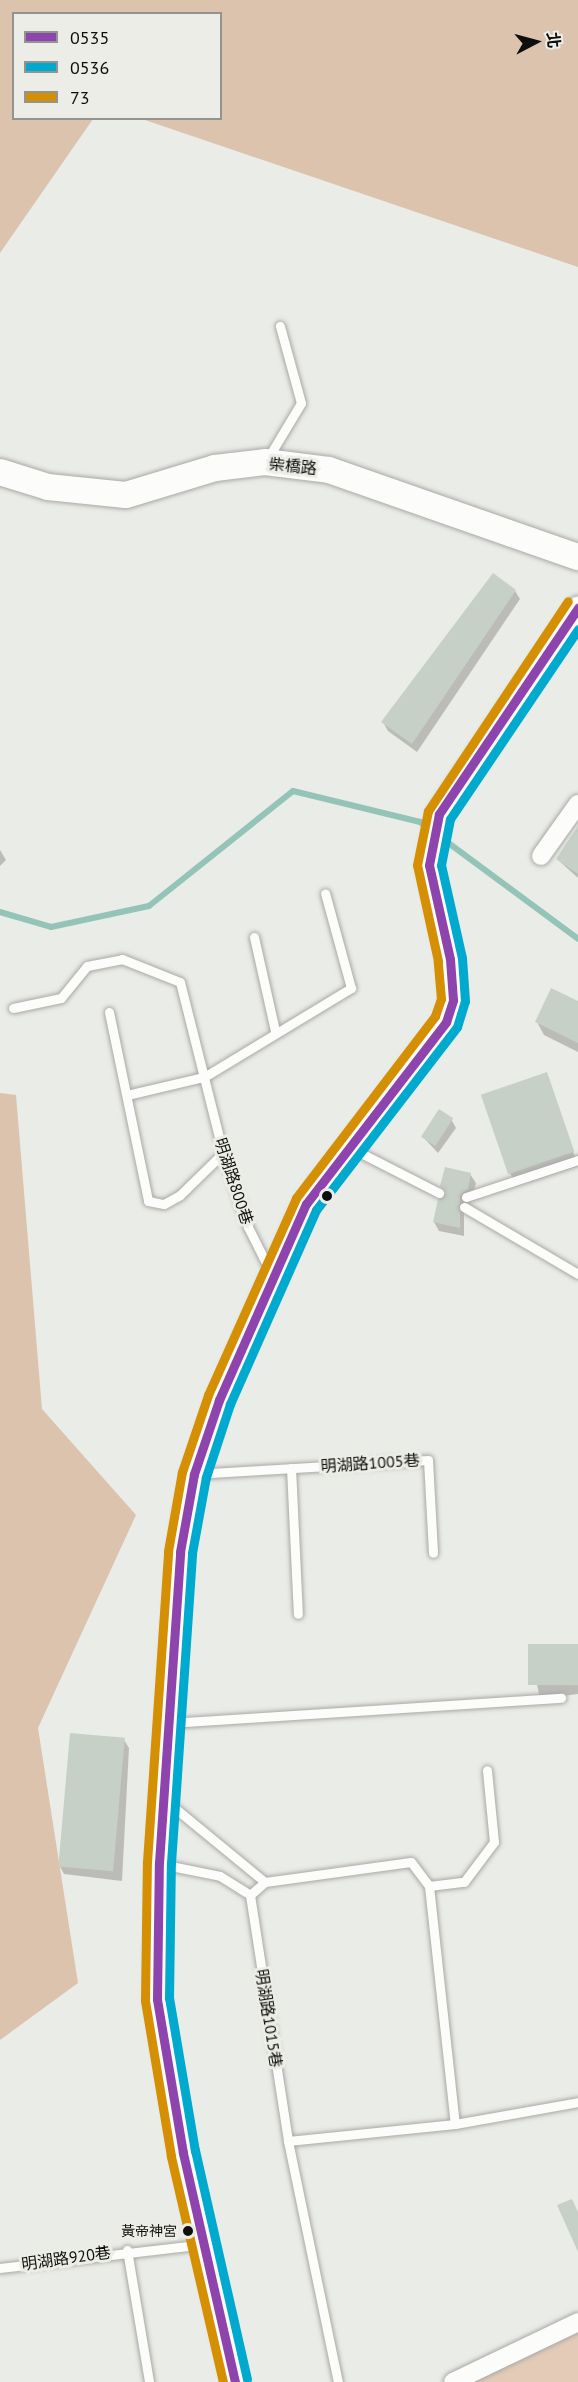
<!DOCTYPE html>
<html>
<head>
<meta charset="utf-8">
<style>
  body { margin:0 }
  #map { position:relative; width:578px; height:2382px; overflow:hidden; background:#eaece7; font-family:"PT Sans","Noto Sans TC",sans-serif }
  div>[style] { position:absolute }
  .green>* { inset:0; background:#e3cbb7 }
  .forest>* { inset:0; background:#dcc3ae }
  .shadow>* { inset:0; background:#0003 }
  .stream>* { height:6px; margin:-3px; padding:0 3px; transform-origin:3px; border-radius:3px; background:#94c4b8 }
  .building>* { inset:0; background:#c7d0c7; transform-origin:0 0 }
  .roads { filter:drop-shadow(0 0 2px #a9a9a6) drop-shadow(0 0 2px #a9a9a6) }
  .service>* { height:9px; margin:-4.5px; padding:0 4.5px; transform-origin:4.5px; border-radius:4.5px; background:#fcfcfb }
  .minor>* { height:18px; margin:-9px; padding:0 9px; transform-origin:9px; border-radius:9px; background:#fcfcfb }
  .tertiary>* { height:22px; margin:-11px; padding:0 11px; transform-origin:11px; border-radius:11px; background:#fcfcfb }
  .secondary>* { height:26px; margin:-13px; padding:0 13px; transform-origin:13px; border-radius:13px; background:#fcfcfb }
  .bus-1>* { height:9px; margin:-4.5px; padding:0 4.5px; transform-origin:4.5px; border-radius:4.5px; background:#8e44ad }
  .bus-2>* { height:9px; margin:-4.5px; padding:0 4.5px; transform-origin:4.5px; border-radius:4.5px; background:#00a9ce }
  .bus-3>* { height:9px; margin:-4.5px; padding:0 4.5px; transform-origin:4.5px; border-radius:4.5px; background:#d48f02 }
  .dots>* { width:16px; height:16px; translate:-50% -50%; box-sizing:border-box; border:3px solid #ebede6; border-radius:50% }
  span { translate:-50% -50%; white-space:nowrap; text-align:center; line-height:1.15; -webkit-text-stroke:6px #ebede6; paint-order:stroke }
  .bus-label { font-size:14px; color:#0e0f0c }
  .right { translate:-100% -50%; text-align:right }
  .street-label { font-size:16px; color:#0e0f0c }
  .legend { position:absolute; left:12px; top:12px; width:210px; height:108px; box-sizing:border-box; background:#ebede6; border:2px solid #93948f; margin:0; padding:8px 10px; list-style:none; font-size:18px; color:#0e0f0c }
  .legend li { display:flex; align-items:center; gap:12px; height:30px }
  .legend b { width:30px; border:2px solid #93948f }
  .north { position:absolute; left:506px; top:12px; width:60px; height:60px; -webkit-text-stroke:4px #ebede6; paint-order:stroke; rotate:84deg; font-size:16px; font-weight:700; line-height:24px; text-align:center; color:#0e0f0c }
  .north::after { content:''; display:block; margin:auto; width:21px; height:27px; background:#0e0f0c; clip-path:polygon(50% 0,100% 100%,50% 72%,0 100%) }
</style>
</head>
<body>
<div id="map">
  <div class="green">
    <i style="clip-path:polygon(578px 2322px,578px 2382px,463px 2382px)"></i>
  </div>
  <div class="forest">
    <i style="clip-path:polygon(0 0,578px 0,578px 267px,142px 119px,220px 118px,220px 14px,14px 14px,14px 118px,93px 119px,0 253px)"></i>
    <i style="clip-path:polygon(0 1093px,16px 1095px,42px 1409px,136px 1515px,38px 1728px,78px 1983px,0 2040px)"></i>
  </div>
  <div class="shadow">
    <i style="clip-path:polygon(515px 591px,520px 599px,417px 752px,388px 731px,383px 722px)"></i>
    <i style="clip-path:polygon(578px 829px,578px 878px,557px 859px)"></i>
    <i style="clip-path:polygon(0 850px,6px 860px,0 866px)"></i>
    <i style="clip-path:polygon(578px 1003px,578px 1052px,544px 1035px,537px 1022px)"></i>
    <i style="clip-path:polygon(546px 1073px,578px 1166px,517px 1186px,510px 1173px)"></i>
    <i style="clip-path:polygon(451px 1119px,456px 1128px,438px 1153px,422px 1136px)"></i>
    <i style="clip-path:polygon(470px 1174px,476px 1183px,472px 1198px,464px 1205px,464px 1236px,439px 1231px,434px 1222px)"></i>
    <i style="clip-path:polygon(578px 1646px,578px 1694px,540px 1699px,530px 1651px)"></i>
    <i style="clip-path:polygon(124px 1740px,129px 1748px,122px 1881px,64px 1874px,59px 1865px)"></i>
  </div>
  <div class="stream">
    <i style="left:439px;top:836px;width:173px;rotate:36.5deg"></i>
    <i style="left:0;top:912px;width:53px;rotate:16.4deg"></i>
    <i style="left:51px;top:927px;width:100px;rotate:-12.1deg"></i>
    <i style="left:149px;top:906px;width:184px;rotate:-38.6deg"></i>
    <i style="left:293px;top:791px;width:131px;rotate:13.7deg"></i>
    <i style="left:420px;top:822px;width:14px;rotate:36deg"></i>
  </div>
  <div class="building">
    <i style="clip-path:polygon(493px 573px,516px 590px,412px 744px,381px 722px)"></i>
    <i style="clip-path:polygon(578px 826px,578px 874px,556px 859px)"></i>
    <i style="clip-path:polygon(551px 988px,578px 1001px,578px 1043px,535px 1022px)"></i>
    <i style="left:547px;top:1072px;width:84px;height:70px;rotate:71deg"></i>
    <i style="left:439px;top:1109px;width:17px;height:33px;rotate:33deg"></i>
    <i style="clip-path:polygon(445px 1167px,471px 1173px,468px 1189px,460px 1195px,460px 1228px,433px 1222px,438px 1199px,446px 1193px,440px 1186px)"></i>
    <i style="left:578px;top:1644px;width:41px;height:50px;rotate:90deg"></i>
    <i style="left:70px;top:1733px;width:55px;height:134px;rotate:5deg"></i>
    <i style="clip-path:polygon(572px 2199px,578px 2212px,578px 2252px,557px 2205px)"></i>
  </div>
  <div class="roads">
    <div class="service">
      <i style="left:268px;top:458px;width:64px;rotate:-59deg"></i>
      <i style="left:301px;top:403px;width:80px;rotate:-105.3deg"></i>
      <i style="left:254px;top:937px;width:96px;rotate:77.4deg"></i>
      <i style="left:13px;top:1008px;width:49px;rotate:-11.8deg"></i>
      <i style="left:61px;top:998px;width:41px;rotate:-50.9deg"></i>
      <i style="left:87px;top:966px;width:36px;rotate:-11deg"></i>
      <i style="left:122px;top:959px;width:62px;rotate:21.6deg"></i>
      <i style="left:180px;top:982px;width:176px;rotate:75.9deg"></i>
      <i style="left:223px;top:1153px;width:78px;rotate:71.3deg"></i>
      <i style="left:248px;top:1227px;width:54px;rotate:63.4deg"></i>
      <i style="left:109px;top:1012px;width:193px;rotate:78.3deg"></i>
      <i style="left:148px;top:1201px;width:16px;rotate:11deg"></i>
      <i style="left:164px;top:1204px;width:18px;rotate:-29deg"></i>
      <i style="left:180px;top:1195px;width:60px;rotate:-44.3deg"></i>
      <i style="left:127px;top:1095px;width:79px;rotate:-13.2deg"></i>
      <i style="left:204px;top:1077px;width:172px;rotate:-31.2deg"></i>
      <i style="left:351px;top:988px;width:98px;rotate:-105.3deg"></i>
      <i style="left:351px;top:1148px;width:99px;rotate:27.1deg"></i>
      <i style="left:466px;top:1197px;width:118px;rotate:-18.3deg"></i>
      <i style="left:464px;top:1207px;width:132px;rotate:30.4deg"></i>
      <i style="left:291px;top:1468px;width:146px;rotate:87.3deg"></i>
      <i style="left:194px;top:1474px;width:234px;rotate:-3.4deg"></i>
      <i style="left:428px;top:1460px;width:93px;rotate:86.9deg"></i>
      <i style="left:170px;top:1723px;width:392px;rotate:-3.7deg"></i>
      <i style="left:165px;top:1800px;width:129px;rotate:39.4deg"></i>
      <i style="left:161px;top:1864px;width:60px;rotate:11.5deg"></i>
      <i style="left:220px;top:1876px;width:36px;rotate:32deg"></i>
      <i style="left:250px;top:1895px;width:249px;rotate:81.2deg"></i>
      <i style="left:288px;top:2141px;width:246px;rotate:78.3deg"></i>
      <i style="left:429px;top:1886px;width:35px;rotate:-7deg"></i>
      <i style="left:464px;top:1882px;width:50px;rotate:-53.1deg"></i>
      <i style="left:494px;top:1842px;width:72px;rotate:-95.6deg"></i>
      <i style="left:250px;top:1895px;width:20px;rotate:-41deg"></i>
      <i style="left:265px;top:1882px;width:147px;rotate:-7.8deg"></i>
      <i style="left:411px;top:1862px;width:30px;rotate:53deg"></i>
      <i style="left:429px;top:1886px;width:239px;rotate:83.8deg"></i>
      <i style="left:288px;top:2141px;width:168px;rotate:-5.8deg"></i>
      <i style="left:455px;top:2124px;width:125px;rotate:-10.1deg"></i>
      <i style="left:127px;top:2250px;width:134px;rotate:80.5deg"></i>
      <i style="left:0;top:2268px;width:204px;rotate:-6.7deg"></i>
    </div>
    <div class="minor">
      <i style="left:541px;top:856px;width:64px;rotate:-54.6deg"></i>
      <i style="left:453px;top:2382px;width:139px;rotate:-25.6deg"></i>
    </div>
    <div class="tertiary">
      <i style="left:235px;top:2382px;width:235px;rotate:-102.8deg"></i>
      <i style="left:183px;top:2153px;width:156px;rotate:-99.6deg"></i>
      <i style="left:157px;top:1999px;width:136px;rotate:-89.2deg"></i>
      <i style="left:159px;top:1863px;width:312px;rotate:-86.1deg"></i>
      <i style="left:180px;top:1552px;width:79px;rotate:-79.8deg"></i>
      <i style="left:194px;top:1474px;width:78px;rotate:-71.3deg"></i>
      <i style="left:219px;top:1400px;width:214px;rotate:-66.1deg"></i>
      <i style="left:306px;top:1204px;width:230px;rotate:-52.4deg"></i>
      <i style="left:446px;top:1022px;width:23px;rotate:-72deg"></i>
      <i style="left:453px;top:1000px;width:41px;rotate:-94.2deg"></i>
      <i style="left:450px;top:959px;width:96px;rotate:-102.6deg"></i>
      <i style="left:429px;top:865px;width:52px;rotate:-78.9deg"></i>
      <i style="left:439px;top:814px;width:249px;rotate:-56deg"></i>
    </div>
    <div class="secondary">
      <i style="left:0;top:472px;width:50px;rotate:17.4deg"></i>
      <i style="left:48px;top:487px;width:78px;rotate:5.9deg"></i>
      <i style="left:126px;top:495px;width:93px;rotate:-16.9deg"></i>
      <i style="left:215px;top:468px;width:50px;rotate:-6.8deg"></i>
      <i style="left:265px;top:462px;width:64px;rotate:7.1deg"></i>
      <i style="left:329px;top:470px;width:264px;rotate:19.3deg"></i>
    </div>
  </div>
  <div class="bus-1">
    <i style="left:235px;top:2382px;width:235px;rotate:-102.8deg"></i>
    <i style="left:183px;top:2153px;width:156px;rotate:-99.6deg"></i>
    <i style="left:157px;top:1999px;width:136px;rotate:-89.2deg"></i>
    <i style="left:159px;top:1863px;width:312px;rotate:-86.1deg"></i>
    <i style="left:180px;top:1552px;width:79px;rotate:-79.8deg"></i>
    <i style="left:194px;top:1474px;width:78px;rotate:-71.3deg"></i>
    <i style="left:219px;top:1400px;width:214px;rotate:-66.1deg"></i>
    <i style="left:306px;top:1204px;width:230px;rotate:-52.4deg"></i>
    <i style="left:446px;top:1022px;width:23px;rotate:-72deg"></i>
    <i style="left:453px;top:1000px;width:41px;rotate:-94.2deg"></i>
    <i style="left:450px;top:959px;width:96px;rotate:-102.6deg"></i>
    <i style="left:429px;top:865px;width:52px;rotate:-78.9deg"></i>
    <i style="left:439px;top:814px;width:249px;rotate:-56deg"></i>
  </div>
  <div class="bus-2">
    <i style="left:247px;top:2379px;width:234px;rotate:-102.8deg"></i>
    <i style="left:195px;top:2151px;width:155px;rotate:-99.6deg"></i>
    <i style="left:169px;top:1998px;width:135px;rotate:-89.2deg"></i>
    <i style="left:171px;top:1863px;width:311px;rotate:-86.1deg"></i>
    <i style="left:192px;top:1553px;width:77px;rotate:-79.6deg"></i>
    <i style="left:206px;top:1477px;width:77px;rotate:-71.8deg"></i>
    <i style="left:230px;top:1404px;width:212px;rotate:-66.1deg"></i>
    <i style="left:316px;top:1210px;width:231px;rotate:-52.4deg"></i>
    <i style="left:457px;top:1027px;width:27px;rotate:-73deg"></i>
    <i style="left:465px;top:1001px;width:43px;rotate:-94deg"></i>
    <i style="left:462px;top:958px;width:95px;rotate:-102.7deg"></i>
    <i style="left:441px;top:865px;width:47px;rotate:-78.9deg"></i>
    <i style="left:450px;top:819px;width:229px;rotate:-56deg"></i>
  </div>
  <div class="bus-3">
    <i style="left:223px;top:2382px;width:232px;rotate:-103deg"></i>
    <i style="left:171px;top:2156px;width:158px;rotate:-99.5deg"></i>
    <i style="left:145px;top:2000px;width:138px;rotate:-89.2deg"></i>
    <i style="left:147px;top:1862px;width:312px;rotate:-86.1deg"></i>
    <i style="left:168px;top:1551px;width:80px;rotate:-80deg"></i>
    <i style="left:182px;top:1472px;width:81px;rotate:-71.3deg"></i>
    <i style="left:208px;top:1395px;width:216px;rotate:-65.9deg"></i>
    <i style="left:296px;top:1198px;width:229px;rotate:-52.6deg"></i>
    <i style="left:435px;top:1016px;width:18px;rotate:-71deg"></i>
    <i style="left:441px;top:999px;width:38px;rotate:-95deg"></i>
    <i style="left:438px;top:961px;width:98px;rotate:-102.3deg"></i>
    <i style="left:417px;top:865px;width:55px;rotate:-78.5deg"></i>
    <i style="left:428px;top:811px;width:252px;rotate:-56.3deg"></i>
  </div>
  <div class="dots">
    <i style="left:327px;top:1196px;background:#0e0f0c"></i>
    <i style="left:188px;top:2231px;background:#0e0f0c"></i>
  </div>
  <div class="bus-label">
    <span class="right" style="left:177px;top:2231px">黃帝神宮</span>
  </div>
  <div class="street-label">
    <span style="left:293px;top:466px;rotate:6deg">柴橋路</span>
    <span style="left:234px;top:1181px;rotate:72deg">明湖路800巷</span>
    <span style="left:370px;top:1463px;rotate:-4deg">明湖路1005巷</span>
    <span style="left:269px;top:2018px;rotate:81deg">明湖路1015巷</span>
    <span style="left:66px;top:2258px;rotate:-8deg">明湖路920巷</span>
  </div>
  <ul class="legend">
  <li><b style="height:8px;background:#8e44ad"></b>0535</li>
  <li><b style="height:8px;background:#00a9ce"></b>0536</li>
  <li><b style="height:8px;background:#d48f02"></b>73</li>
  </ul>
  <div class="north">北</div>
</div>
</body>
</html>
